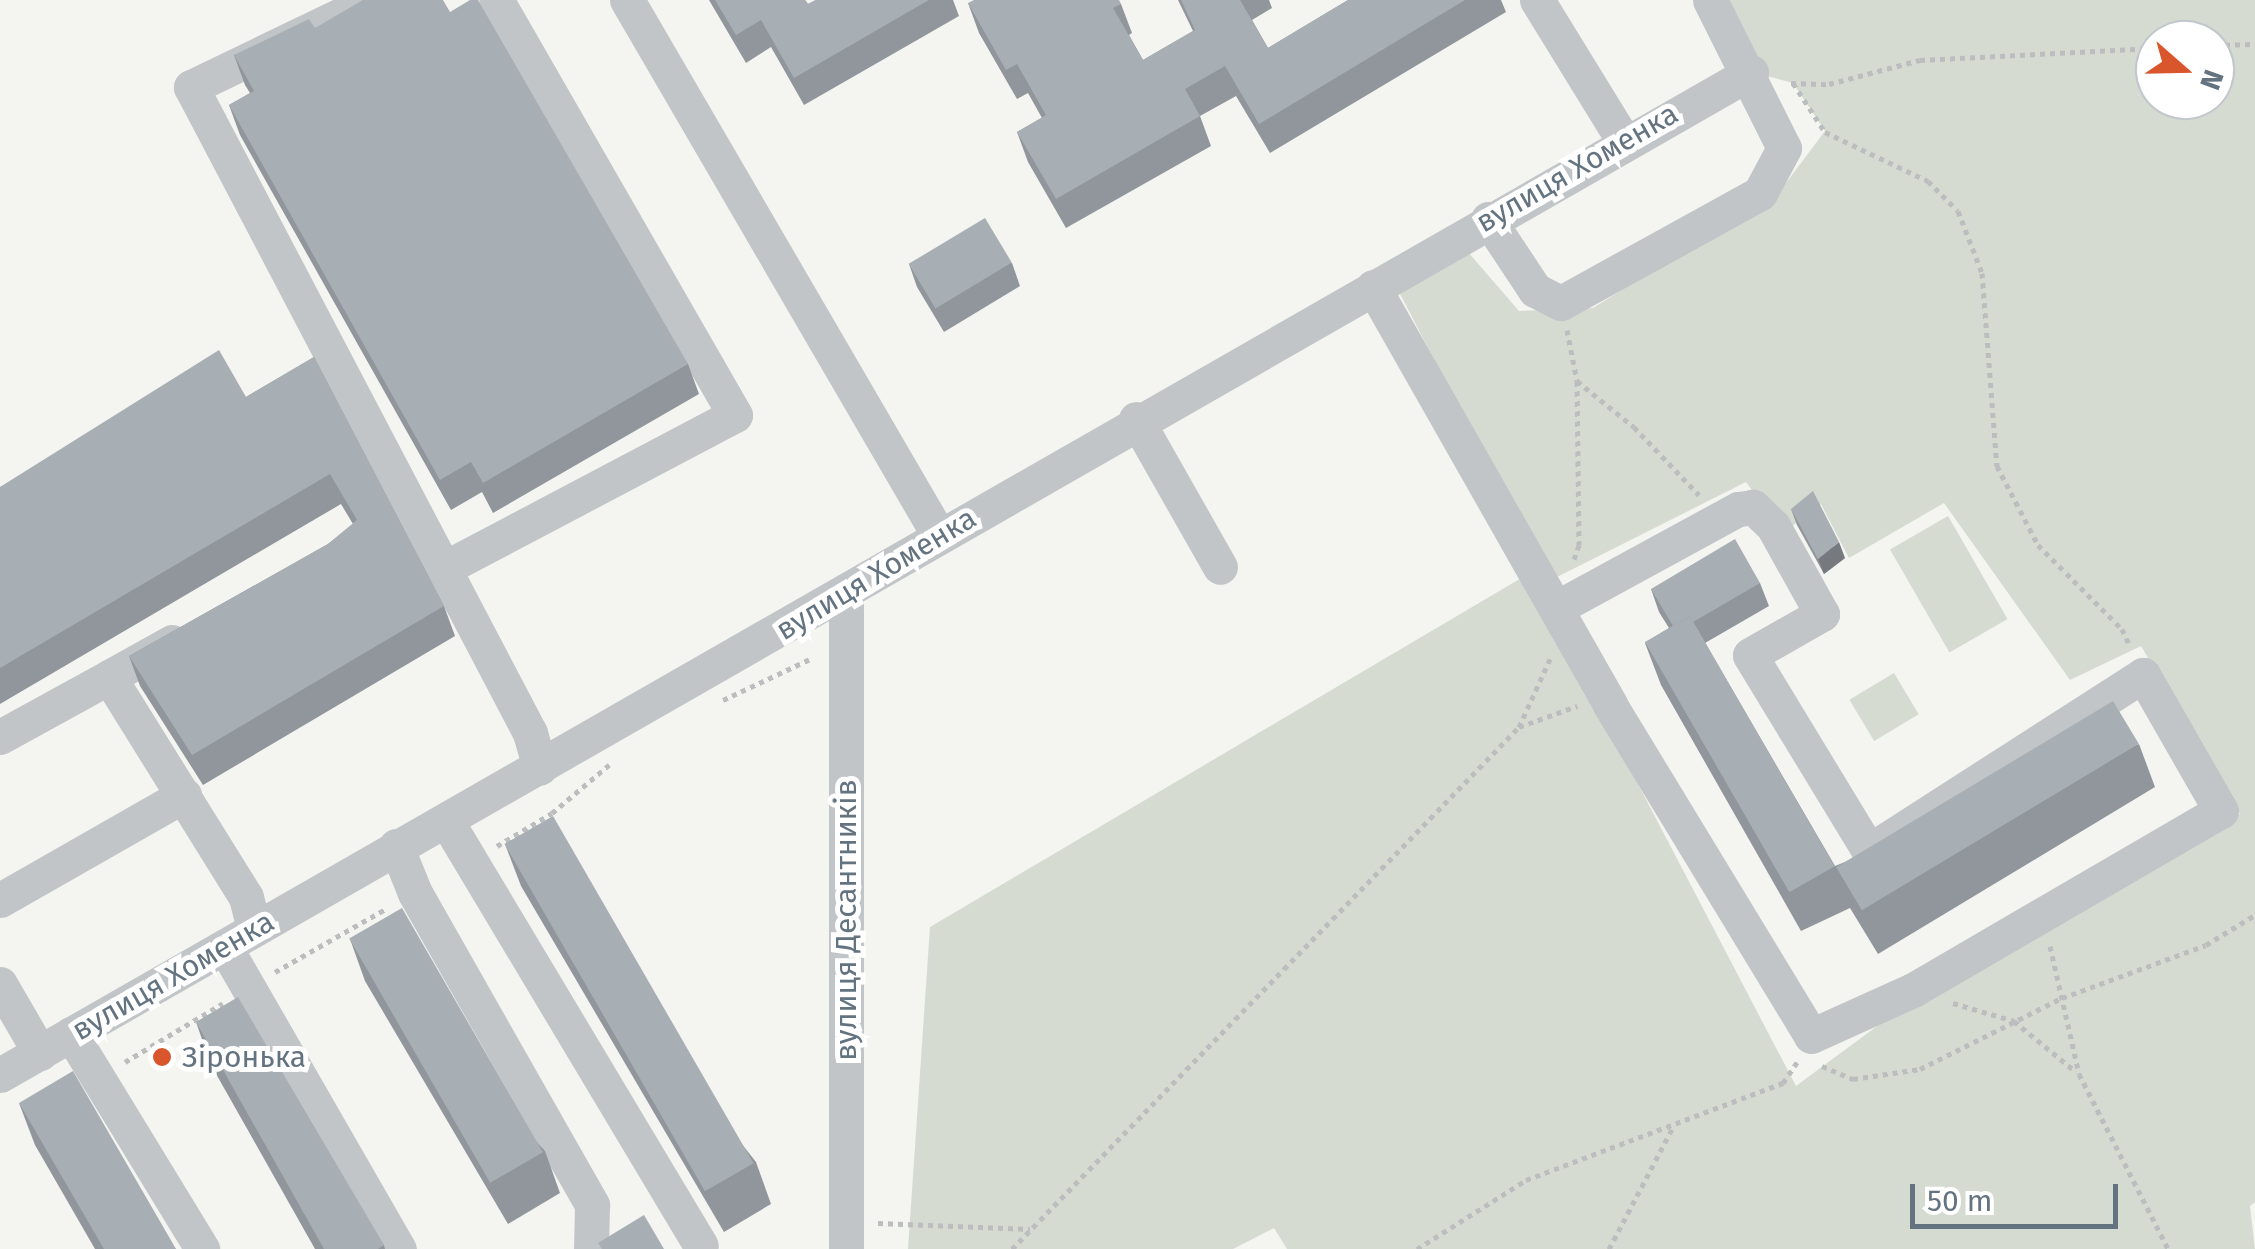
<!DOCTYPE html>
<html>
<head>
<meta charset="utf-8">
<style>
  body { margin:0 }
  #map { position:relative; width:2255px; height:1249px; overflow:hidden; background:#f4f4f0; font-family:"Fira Sans",sans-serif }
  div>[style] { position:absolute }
  .green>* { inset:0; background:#d5dbd1; transform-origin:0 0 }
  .path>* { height:5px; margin-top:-2.5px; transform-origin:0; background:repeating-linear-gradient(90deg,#bbbdbf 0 5px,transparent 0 10px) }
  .minor>* { height:35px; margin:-17.5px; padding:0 17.5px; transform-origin:17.5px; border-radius:17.5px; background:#c2c5c8 }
  .wall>* { inset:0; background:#90969b }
  .shaded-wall>* { inset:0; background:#767a7e }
  .building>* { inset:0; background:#a8afb4; transform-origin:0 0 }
  .dots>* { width:28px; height:28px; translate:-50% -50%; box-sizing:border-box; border:5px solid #fff; border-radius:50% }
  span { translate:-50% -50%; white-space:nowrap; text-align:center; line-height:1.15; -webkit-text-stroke:10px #fff; paint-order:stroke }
  .street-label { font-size:30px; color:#647380 }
  .poi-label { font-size:30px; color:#647380 }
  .left { translate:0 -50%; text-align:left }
  .north { position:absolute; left:2135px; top:20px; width:100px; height:100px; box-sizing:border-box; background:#fff; border:2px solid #c1c7cc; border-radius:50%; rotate:110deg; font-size:28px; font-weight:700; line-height:40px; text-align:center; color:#647380 }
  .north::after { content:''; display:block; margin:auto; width:35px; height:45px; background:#d9552b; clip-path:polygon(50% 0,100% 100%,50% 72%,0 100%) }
  .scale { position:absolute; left:1910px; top:1184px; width:208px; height:45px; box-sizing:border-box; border:5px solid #647380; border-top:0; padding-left:12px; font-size:30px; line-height:35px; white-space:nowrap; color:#647380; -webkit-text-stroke:8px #fff; paint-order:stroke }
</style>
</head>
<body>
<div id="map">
  <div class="green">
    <i style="clip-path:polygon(evenodd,1728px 0,2255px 0,2255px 1202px,2250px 1206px,2255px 1249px,1287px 1249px,1274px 1228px,1233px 1249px,908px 1249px,930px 927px,1528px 574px,1796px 1086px,1903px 1007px,2240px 814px,2141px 646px,2070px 680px,1944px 503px,1849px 558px,1821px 504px,1783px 533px,1746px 482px,1549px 581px,1397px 288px,1468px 252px,1519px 311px,1593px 308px,1780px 191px,1825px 131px,1793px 83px,1751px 72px,1728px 0,2155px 40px,2215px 40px,2215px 100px,2155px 100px,2155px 40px)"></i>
    <i style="left:1948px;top:516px;width:119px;height:67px;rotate:60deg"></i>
    <i style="left:1894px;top:673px;width:48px;height:52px;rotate:59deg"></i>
  </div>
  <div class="path">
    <i style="left:2215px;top:45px;width:40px;rotate:-1.4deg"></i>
    <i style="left:1791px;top:83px;width:38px;rotate:2deg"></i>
    <i style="left:1829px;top:84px;width:94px;rotate:-14.8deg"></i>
    <i style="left:1920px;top:60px;width:235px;rotate:-2.9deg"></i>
    <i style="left:1793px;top:83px;width:59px;rotate:56.9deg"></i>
    <i style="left:1825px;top:132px;width:114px;rotate:25.4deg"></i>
    <i style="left:1928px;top:181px;width:42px;rotate:45deg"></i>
    <i style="left:1958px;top:211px;width:66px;rotate:68.8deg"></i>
    <i style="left:1982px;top:273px;width:194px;rotate:85.6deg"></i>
    <i style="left:1997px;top:466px;width:89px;rotate:62.6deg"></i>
    <i style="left:2038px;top:545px;width:119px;rotate:45deg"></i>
    <i style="left:2122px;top:629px;width:19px;rotate:65deg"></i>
    <i style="left:1567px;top:330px;width:52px;rotate:78.9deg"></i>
    <i style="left:1577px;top:381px;width:164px;rotate:89.3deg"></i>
    <i style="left:1579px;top:545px;width:18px;rotate:109deg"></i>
    <i style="left:1577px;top:381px;width:73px;rotate:38.9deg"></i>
    <i style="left:1634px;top:427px;width:94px;rotate:46.3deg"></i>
    <i style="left:723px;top:700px;width:96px;rotate:-25.2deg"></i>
    <i style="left:1519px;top:727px;width:62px;rotate:-19.9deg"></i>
    <i style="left:497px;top:846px;width:64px;rotate:-31deg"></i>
    <i style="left:552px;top:813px;width:75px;rotate:-40.1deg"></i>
    <i style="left:2050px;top:946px;width:131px;rotate:77.2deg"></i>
    <i style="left:2079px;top:1074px;width:196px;rotate:63deg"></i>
    <i style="left:275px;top:972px;width:129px;rotate:-29.7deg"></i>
    <i style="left:1953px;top:1003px;width:64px;rotate:16.4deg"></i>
    <i style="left:2014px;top:1021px;width:80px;rotate:39.4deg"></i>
    <i style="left:125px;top:1062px;width:114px;rotate:-31deg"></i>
    <i style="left:1822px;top:1066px;width:34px;rotate:23deg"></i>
    <i style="left:1853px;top:1079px;width:68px;rotate:-8.5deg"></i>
    <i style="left:1920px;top:1069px;width:159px;rotate:-26.6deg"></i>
    <i style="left:2062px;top:998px;width:153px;rotate:-20.2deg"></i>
    <i style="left:2206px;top:945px;width:57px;rotate:-31.5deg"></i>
    <i style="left:878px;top:1223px;width:152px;rotate:2.3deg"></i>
    <i style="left:1012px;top:1249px;width:728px;rotate:-45.84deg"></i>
    <i style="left:1519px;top:727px;width:75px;rotate:-65.5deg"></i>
    <i style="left:1417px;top:1249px;width:129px;rotate:-32.3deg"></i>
    <i style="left:1526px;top:1180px;width:275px;rotate:-20.7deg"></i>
    <i style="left:1783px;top:1083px;width:27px;rotate:-56deg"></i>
    <i style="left:1609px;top:1249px;width:136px;rotate:-62.3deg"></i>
  </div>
  <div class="minor">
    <i style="left:372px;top:0;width:201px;rotate:154.3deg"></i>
    <i style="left:191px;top:87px;width:730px;rotate:62.31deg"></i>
    <i style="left:530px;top:733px;width:36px;rotate:74deg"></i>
    <i style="left:627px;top:0;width:618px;rotate:59.78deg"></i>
    <i style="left:1537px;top:0;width:168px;rotate:58.4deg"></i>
    <i style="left:1488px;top:219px;width:85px;rotate:56.5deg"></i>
    <i style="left:1535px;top:290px;width:29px;rotate:27deg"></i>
    <i style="left:1561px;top:303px;width:227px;rotate:-28.9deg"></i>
    <i style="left:1760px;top:193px;width:51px;rotate:-61.9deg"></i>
    <i style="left:1784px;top:148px;width:165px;rotate:-116.6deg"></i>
    <i style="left:1373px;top:287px;width:481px;rotate:60.4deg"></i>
    <i style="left:1610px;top:705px;width:387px;rotate:58.7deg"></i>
    <i style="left:1811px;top:1036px;width:112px;rotate:-24.3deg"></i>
    <i style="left:1913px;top:990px;width:356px;rotate:-30.2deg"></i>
    <i style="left:2221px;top:811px;width:157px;rotate:-119.8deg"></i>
    <i style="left:2143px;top:675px;width:326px;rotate:147.3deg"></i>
    <i style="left:1869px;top:851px;width:229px;rotate:-121.3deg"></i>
    <i style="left:1750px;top:655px;width:83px;rotate:-29.7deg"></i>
    <i style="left:1822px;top:614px;width:101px;rotate:-119.1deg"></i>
    <i style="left:1773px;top:526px;width:28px;rotate:-136deg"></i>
    <i style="left:1753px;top:507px;width:15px;rotate:172deg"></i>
    <i style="left:1738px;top:509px;width:205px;rotate:151.4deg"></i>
    <i style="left:1136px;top:419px;width:170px;rotate:60.4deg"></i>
    <i style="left:443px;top:569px;width:330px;rotate:-27.8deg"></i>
    <i style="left:735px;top:415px;width:479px;rotate:-119.9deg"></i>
    <i style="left:172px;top:642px;width:72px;rotate:150.9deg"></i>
    <i style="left:109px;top:677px;width:259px;rotate:58.1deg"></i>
    <i style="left:246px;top:897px;width:33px;rotate:76deg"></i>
    <i style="left:0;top:737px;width:124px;rotate:-28.8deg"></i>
    <i style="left:446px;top:820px;width:496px;rotate:59.1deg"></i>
    <i style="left:396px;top:846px;width:51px;rotate:68deg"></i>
    <i style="left:415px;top:893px;width:359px;rotate:60.4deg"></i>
    <i style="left:592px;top:1205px;width:44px;rotate:91.3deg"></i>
    <i style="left:0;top:900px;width:212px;rotate:-29.7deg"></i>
    <i style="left:225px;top:947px;width:349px;rotate:60.1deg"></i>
    <i style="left:0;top:984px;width:80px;rotate:59.9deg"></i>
    <i style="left:71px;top:1034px;width:252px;rotate:58.6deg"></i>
    <i style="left:0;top:1075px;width:2018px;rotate:-29.8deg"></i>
    <i style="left:846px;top:1249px;width:658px;rotate:-90deg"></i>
  </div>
  <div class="wall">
    <i style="clip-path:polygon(709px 0,805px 0,808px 4px,816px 0,953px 0,959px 16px,804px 105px,771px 47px,746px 63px)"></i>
    <i style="clip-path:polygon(1178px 0,1269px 0,1272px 8px,1252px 20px,1268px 48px,1348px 0,1501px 0,1506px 12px,1270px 153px,1236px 96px,1200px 116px,1211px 146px,1066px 228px,1028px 162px,1017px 132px,1042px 118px,1028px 93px,1017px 99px,979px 33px,968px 3px,1121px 4px,1132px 33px,1129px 35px,1143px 60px,1193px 31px)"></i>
    <i style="clip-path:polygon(450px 12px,688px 364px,699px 394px,493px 513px,482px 492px,451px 510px,240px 135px,229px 105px,250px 93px,245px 85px,234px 55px,315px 28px)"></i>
    <i style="clip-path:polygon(1012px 263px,1020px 286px,944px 332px,917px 287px,909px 264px)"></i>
    <i style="clip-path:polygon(314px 357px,444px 606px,455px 636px,203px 785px,140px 686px,129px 656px,328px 544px,353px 524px,341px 504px,0 704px,0 487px,246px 397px)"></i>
    <i style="clip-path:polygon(1791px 509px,1845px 558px,1824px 574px,1797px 525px)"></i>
    <i style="clip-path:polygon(1760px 583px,1769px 606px,1705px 643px,1835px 866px,2139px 744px,2155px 787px,1878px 954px,1850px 908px,1801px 931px,1661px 685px,1645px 643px,1669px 628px,1659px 612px,1651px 589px)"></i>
    <i style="clip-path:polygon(505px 844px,756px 1162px,771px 1204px,724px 1232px,521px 886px)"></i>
    <i style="clip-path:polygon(350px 939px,545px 1151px,560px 1193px,508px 1224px,365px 981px)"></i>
    <i style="clip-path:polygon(196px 1022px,384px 1245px,385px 1249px,315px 1249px,211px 1065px)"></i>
    <i style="clip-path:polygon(19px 1103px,176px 1249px,95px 1249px,35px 1145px)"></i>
  </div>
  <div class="shaded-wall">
    <i style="clip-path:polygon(1839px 542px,1845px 558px,1824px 574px,1818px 559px)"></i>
  </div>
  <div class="building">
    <i style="clip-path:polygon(363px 0,443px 0,450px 12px,470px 0,478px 0,688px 364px,483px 483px,471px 462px,440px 480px,229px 105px,254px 91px,234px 55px,309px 19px,315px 28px)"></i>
    <i style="clip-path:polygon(715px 0,805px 0,808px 4px,816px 0,929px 0,794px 78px,761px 20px,736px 35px)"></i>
    <i style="clip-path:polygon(974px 0,1119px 0,1121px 4px,1113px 8px,1143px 60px,1195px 30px,1181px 0,1240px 0,1268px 48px,1348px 0,1465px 0,1259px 124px,1225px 66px,1185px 89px,1200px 116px,1056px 199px,1017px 132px,1046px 115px,1017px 64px,1006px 70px,968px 3px)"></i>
    <i style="left:985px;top:218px;width:52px;height:89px;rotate:59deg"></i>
    <i style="clip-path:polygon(219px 350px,246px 397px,314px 357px,444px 606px,192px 755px,129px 656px,328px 544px,357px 520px,330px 474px,0 668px,0 487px)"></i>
    <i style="clip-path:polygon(1813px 491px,1839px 542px,1818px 559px,1791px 509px)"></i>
    <i style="clip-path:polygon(1735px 539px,1760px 583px,1693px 622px,1690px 616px,1673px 626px,1651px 589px)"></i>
    <i style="left:1690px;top:616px;width:289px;height:52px;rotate:60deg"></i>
    <i style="left:2113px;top:701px;width:50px;height:323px;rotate:59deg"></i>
    <i style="left:553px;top:816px;width:401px;height:56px;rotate:60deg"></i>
    <i style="left:402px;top:908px;width:282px;height:61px;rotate:60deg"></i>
    <i style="clip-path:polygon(238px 997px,384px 1245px,378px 1249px,324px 1249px,196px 1022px)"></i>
    <i style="clip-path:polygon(73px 1071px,176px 1249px,104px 1249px,19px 1103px)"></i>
    <i style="clip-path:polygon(644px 1215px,664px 1249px,602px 1249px,598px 1243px)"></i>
  </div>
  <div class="dots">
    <i style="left:162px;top:1057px;background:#d9552b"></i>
  </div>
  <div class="street-label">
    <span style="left:1577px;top:168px;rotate:-30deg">вулиця Хоменка</span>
    <span style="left:876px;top:574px;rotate:-31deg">вулиця Хоменка</span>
    <span style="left:846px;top:920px;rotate:-90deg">вулиця Десантників</span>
    <span style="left:173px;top:976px;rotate:-30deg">вулиця Хоменка</span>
  </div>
  <div class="poi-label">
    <span class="left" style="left:182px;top:1057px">Зіронька</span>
  </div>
  <div class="north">N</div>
  <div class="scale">50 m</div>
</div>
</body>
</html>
